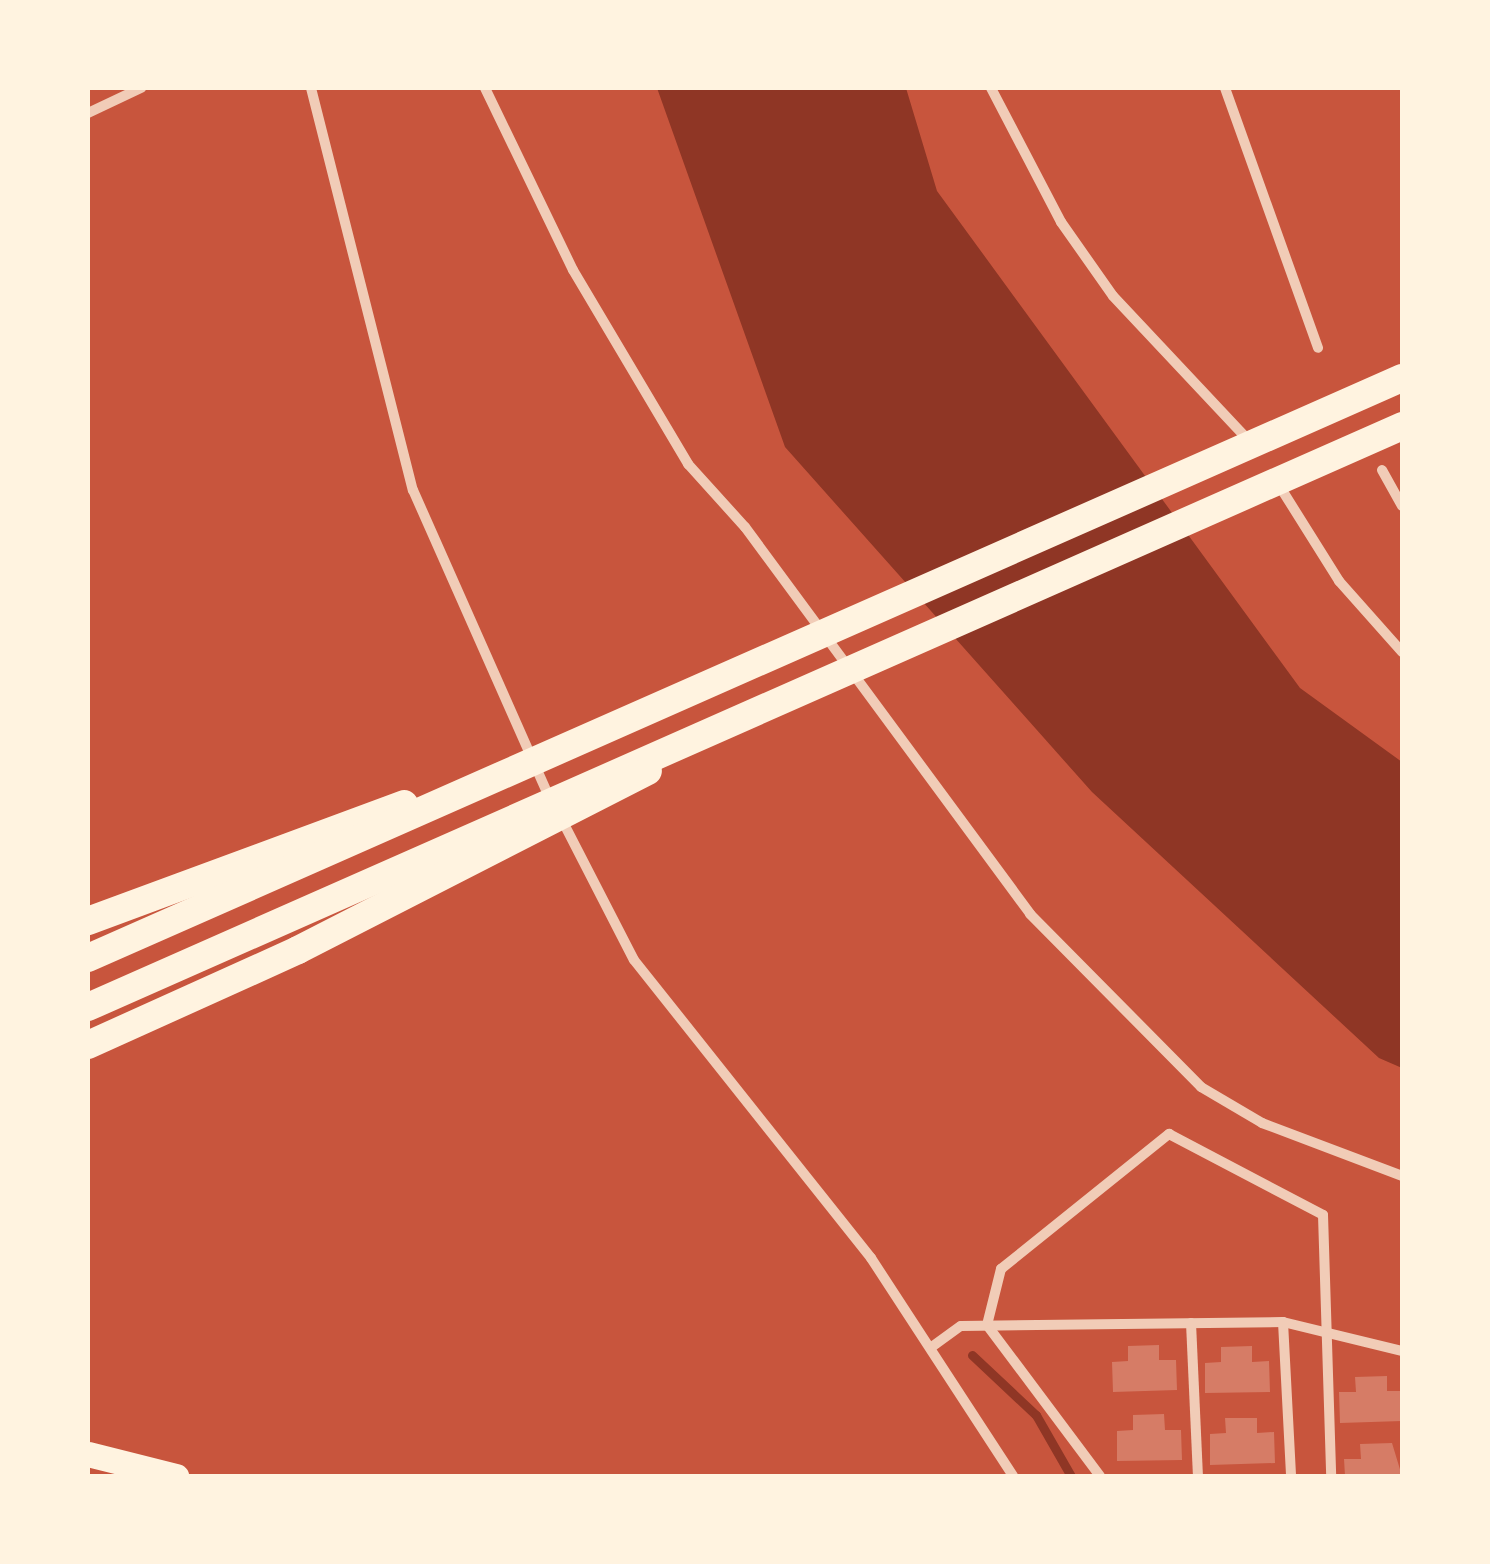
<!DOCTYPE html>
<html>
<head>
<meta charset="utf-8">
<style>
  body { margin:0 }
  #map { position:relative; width:1490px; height:1564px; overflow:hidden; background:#c8553d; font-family:"Open Sans",sans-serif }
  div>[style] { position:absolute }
  .water>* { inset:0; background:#8f3625 }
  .stream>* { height:9px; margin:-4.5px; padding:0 4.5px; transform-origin:4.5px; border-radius:4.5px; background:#8f3625 }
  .building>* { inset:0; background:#d67c66 }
  .minor>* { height:10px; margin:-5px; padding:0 5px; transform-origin:5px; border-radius:5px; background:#f1ccb7 }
  .primary>* { height:25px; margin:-12.5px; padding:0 12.5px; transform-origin:12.5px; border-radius:12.5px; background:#fff3e0 }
  .trunk>* { height:28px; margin:-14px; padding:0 14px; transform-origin:14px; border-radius:14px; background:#fff3e0 }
  span { translate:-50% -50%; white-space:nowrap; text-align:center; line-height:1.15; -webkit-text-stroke:9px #fff3e0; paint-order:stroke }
  .frame { position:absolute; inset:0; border:90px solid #fff3e0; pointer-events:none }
</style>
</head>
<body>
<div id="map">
  <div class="water">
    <i style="clip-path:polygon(657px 88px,906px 88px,937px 191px,1300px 688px,1402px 762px,1402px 1068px,1379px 1058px,1092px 792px,785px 447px)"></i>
  </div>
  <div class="stream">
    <i style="left:972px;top:1355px;width:88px;rotate:43.2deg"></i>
    <i style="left:1036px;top:1415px;width:70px;rotate:60.2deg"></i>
  </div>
  <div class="building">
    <i style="clip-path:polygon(1159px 1345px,1159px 1360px,1176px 1360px,1177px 1390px,1113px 1392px,1112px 1362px,1128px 1361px,1128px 1346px)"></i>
    <i style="clip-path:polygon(1252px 1346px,1252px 1362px,1269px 1361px,1270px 1392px,1205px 1393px,1205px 1363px,1221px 1362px,1221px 1347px)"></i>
    <i style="clip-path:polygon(1387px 1376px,1387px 1391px,1402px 1391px,1402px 1421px,1340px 1423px,1339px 1392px,1356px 1392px,1355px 1377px)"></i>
    <i style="clip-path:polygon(1164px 1414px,1165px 1430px,1181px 1430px,1182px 1460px,1117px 1461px,1117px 1431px,1133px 1430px,1133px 1415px)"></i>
    <i style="clip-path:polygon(1225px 1418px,1257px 1418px,1257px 1433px,1274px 1432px,1275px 1463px,1210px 1465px,1210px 1434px,1226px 1433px)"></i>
    <i style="clip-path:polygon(1392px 1443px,1402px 1476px,1345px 1476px,1344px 1459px,1361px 1459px,1360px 1444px)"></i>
  </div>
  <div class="minor">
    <i style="left:311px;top:88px;width:415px;rotate:75.8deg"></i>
    <i style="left:413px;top:490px;width:340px;rotate:66.1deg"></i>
    <i style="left:485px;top:88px;width:202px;rotate:64.2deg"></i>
    <i style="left:573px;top:270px;width:226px;rotate:59.3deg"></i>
    <i style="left:688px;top:464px;width:85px;rotate:47.9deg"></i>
    <i style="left:745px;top:527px;width:481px;rotate:53.6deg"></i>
    <i style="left:1030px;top:914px;width:243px;rotate:45.3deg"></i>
    <i style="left:1201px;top:1087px;width:71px;rotate:30.5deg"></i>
    <i style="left:1262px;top:1123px;width:150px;rotate:20.7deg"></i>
    <i style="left:991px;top:88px;width:151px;rotate:62.4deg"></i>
    <i style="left:1061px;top:222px;width:90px;rotate:54.9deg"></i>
    <i style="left:1113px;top:296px;width:202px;rotate:46.8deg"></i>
    <i style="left:1225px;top:88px;width:276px;rotate:70.3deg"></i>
    <i style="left:88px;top:113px;width:59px;rotate:-25.3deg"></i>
    <i style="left:1382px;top:470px;width:41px;rotate:60.9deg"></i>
    <i style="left:1277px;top:482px;width:117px;rotate:57.9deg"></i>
    <i style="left:1339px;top:581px;width:95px;rotate:48.4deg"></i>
    <i style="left:562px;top:820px;width:157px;rotate:62.8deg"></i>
    <i style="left:634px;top:960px;width:381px;rotate:51.5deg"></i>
    <i style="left:871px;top:1258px;width:260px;rotate:56.9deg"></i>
    <i style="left:1283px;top:1322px;width:154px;rotate:87deg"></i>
    <i style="left:1191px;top:1323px;width:153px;rotate:87.4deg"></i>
    <i style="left:933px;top:1346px;width:34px;rotate:-36deg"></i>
    <i style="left:961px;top:1326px;width:322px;rotate:-0.7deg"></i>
    <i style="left:1283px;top:1322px;width:122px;rotate:13.7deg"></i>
    <i style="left:1100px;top:1476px;width:189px;rotate:-126.8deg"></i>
    <i style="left:987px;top:1325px;width:58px;rotate:-76deg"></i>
    <i style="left:1001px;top:1269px;width:216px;rotate:-38.8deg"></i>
    <i style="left:1169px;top:1134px;width:174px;rotate:27.7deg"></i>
    <i style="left:1323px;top:1215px;width:261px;rotate:88.2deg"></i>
  </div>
  <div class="primary">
    <i style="left:88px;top:1454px;width:91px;rotate:14deg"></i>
  </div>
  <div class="trunk">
    <i style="left:88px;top:921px;width:337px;rotate:-20.3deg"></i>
    <i style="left:88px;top:958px;width:1436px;rotate:-23.82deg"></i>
    <i style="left:88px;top:1007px;width:1437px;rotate:-23.85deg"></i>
    <i style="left:88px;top:1045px;width:230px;rotate:-24.3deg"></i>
    <i style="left:298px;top:950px;width:393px;rotate:-27.1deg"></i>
  </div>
  <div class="frame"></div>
</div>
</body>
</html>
